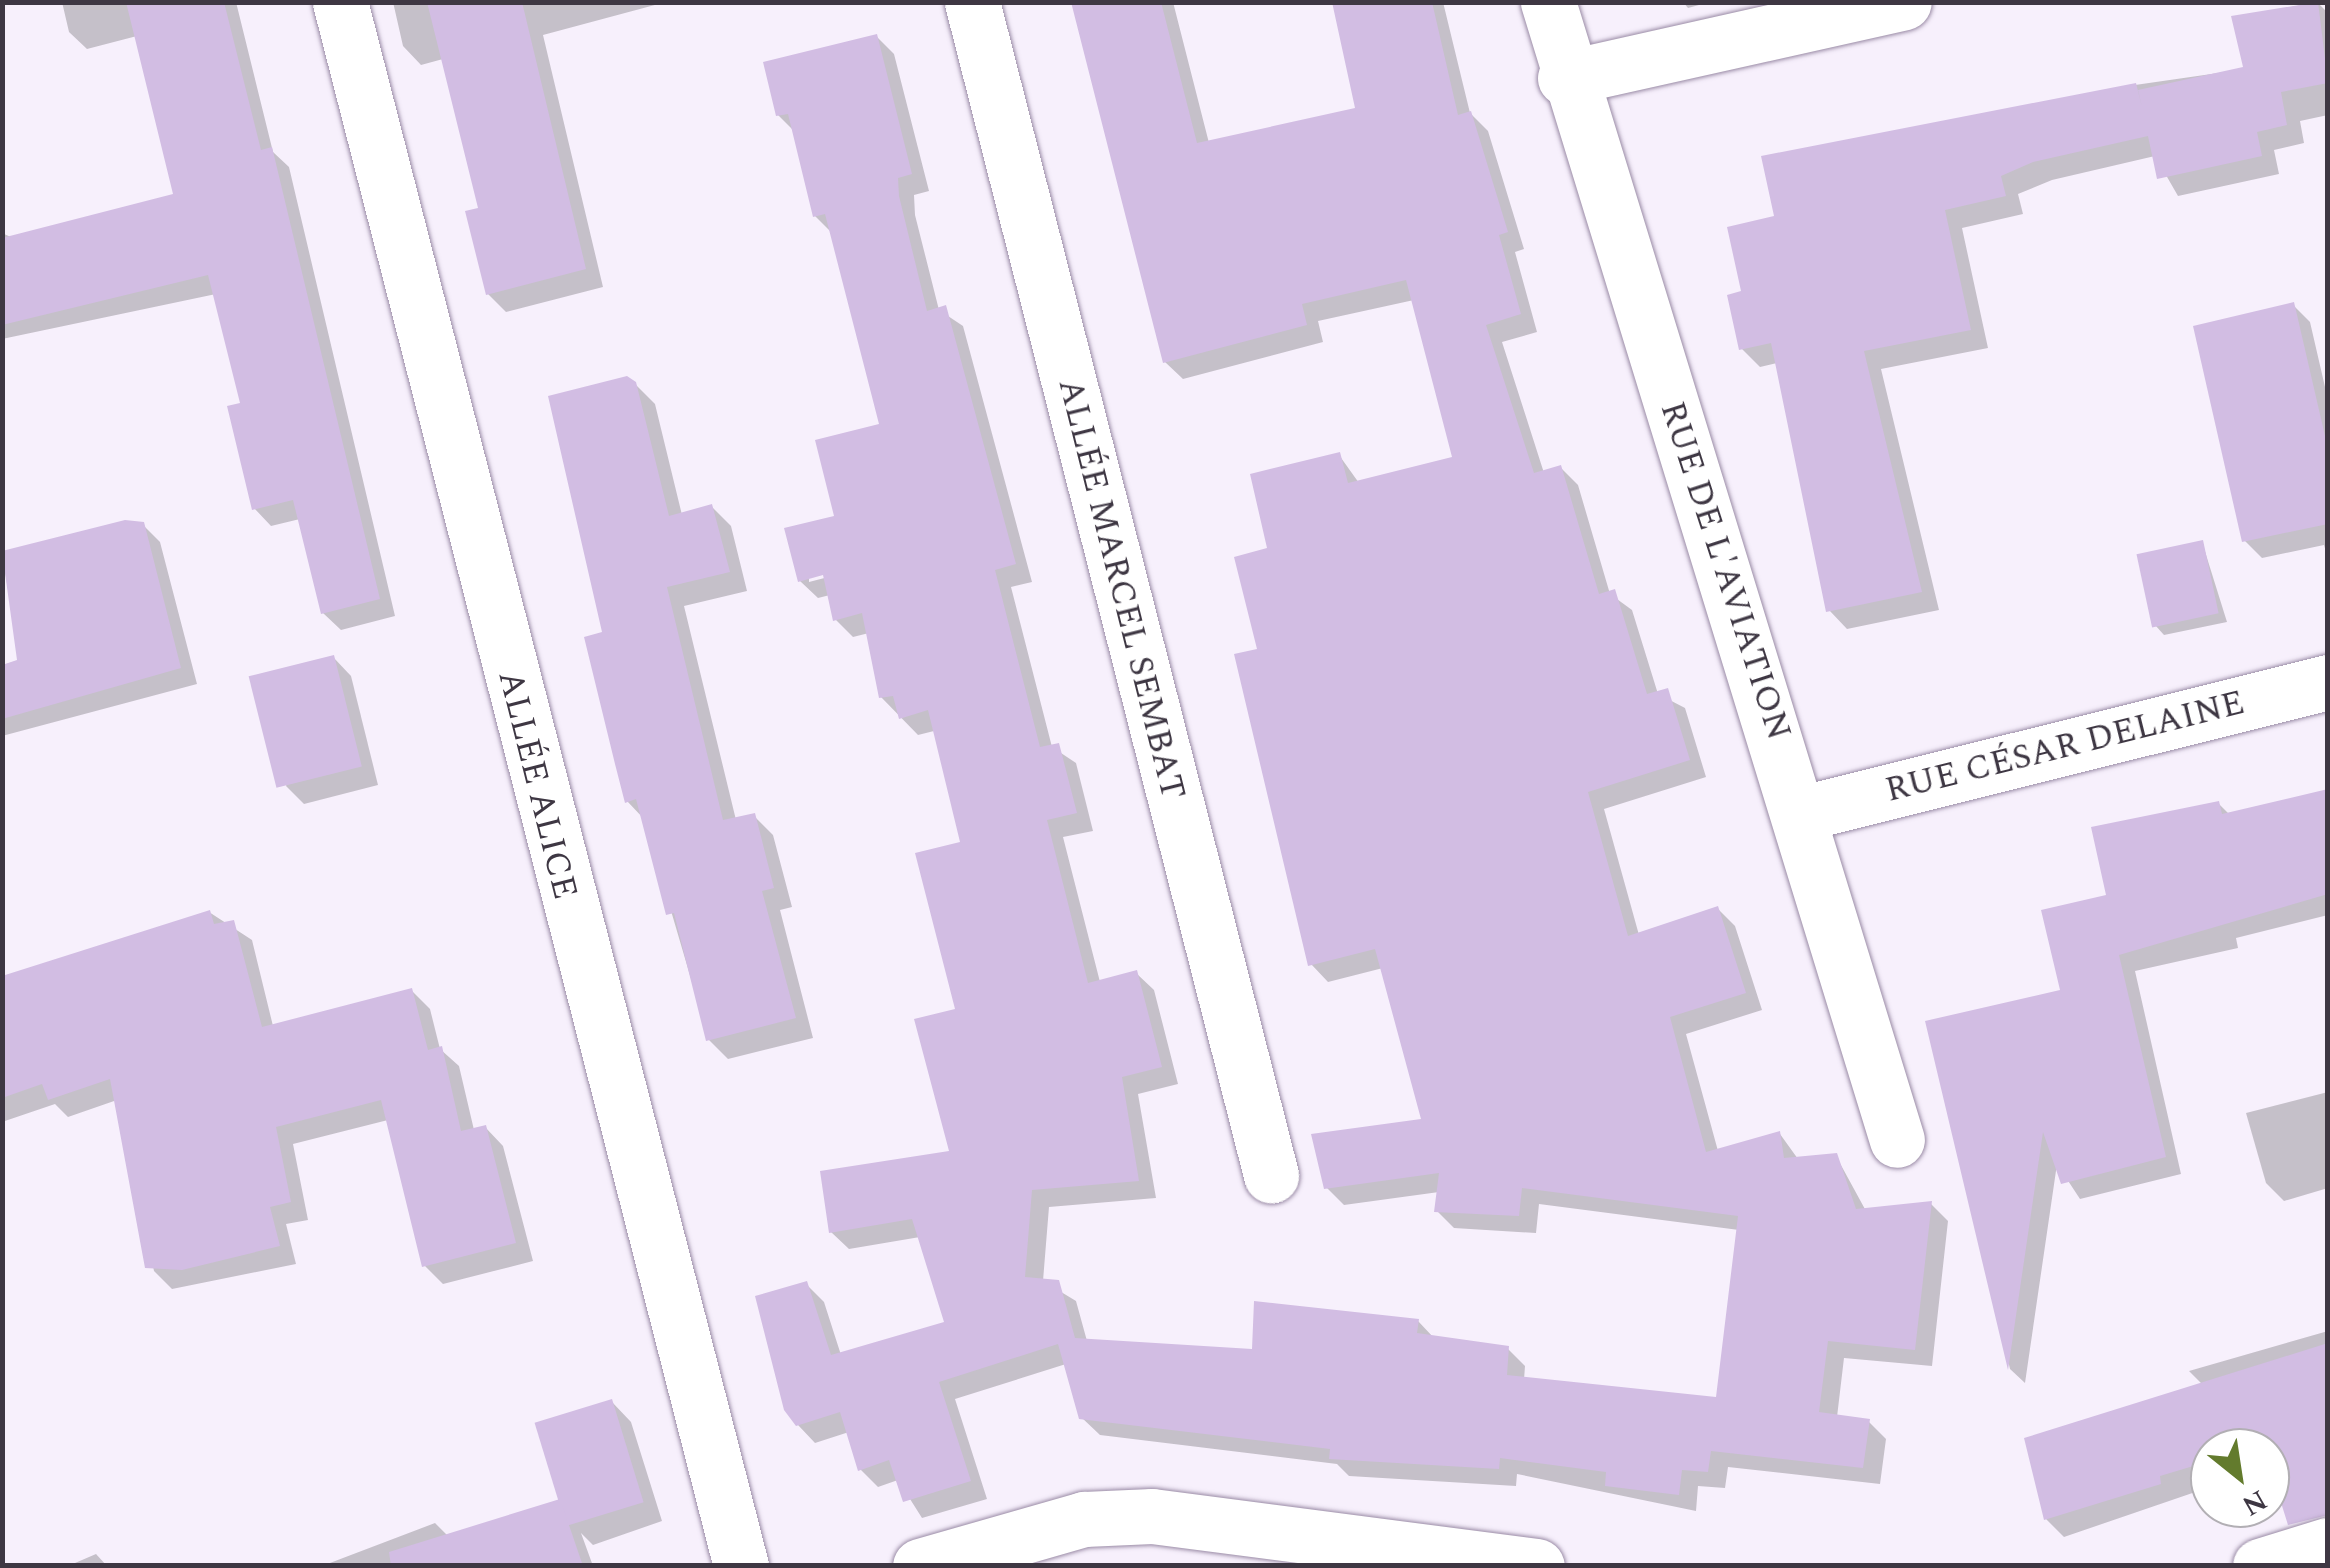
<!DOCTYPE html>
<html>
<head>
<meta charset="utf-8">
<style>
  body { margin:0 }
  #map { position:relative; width:2330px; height:1568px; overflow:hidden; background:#f7f0fc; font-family:Spectral,serif }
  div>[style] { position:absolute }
  .shadow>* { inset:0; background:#0003 }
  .building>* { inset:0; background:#d2bde3; transform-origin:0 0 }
  .roads { filter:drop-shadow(0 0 2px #9a8ba6) drop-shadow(0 0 2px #9a8ba6) }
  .street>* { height:55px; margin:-27.5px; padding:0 27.5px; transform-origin:27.5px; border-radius:27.5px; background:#fff }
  span { translate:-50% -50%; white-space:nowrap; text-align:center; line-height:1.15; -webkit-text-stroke:8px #fff; paint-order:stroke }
  .street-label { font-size:35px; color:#3e3743 }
  .frame { position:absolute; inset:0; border:5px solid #3e3743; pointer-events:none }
  .north { position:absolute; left:2190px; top:1428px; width:100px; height:100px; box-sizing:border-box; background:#fff; border:2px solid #b2afb4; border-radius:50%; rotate:150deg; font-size:28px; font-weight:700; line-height:40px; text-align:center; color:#3e3743 }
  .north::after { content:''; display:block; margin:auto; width:35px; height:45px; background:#637b2d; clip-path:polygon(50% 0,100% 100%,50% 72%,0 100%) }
</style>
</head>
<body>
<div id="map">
  <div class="shadow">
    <i style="clip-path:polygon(62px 2px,236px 2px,273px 152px,289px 167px,395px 616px,341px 630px,323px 613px,300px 519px,271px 526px,254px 508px,243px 405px,216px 294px,2px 339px,2px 233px,13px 238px,176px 196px,137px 36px,87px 49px,69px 32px)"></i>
    <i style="clip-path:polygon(393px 2px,666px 2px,543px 35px,603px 287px,506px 312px,488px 294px,481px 209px,443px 59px,421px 65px,403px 46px)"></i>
    <i style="clip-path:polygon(evenodd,1074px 2px,1173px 2px,1209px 143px,1358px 110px,1335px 2px,1443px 2px,1470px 113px,1488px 131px,1524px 249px,1515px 252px,1537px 332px,1502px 342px,1544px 473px,1561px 468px,1578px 485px,1610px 594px,1632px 610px,1658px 694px,1685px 708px,1706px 777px,1604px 809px,1639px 935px,1718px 909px,1735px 926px,1762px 1010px,1686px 1034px,1718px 1151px,1780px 1134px,1798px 1159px,1836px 1156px,1866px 1211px,1931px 1204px,1948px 1221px,1932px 1366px,1844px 1358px,1837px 1417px,1869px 1422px,1886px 1439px,1880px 1484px,1728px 1467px,1725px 1488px,1698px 1486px,1696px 1511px,1517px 1474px,1516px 1486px,1349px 1476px,1337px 1464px,1100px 1435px,1081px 1417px,1066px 1364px,955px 1399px,987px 1499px,922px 1518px,898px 1480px,878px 1487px,861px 1470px,849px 1432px,815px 1443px,798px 1425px,806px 1284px,824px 1302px,841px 1355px,947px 1324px,920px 1237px,849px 1249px,831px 1232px,952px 1153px,958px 1010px,964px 844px,934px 731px,918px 735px,881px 697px,869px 633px,853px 637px,835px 619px,830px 595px,818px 598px,800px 581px,882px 426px,833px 234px,815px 216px,795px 132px,778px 115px,876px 36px,894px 54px,929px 191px,914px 195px,915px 215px,939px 310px,963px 326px,1032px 582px,1011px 587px,1052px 747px,1076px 763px,1093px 831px,1063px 837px,1100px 982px,1136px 973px,1154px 990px,1178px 1084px,1138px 1094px,1156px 1198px,1049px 1207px,1043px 1281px,1076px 1301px,1087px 1341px,1254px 1351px,1418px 1321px,1434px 1338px,1507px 1348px,1525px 1366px,1524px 1380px,1718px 1400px,1739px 1230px,1539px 1204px,1536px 1233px,1454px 1228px,1437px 1211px,1439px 1192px,1344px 1205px,1326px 1187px,1424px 1121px,1383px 968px,1328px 982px,1311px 964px,1260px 651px,1270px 550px,1339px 455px,1359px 483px,1455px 459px,1414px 300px,1318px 321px,1323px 342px,1183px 379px,1165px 362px,1074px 2px,835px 570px,836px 575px,809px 582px,809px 577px,835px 570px)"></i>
    <i style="clip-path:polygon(1683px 2px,1710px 2px,1688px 8px)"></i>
    <i style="clip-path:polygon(2317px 2px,2328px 13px,2328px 115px,2300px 121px,2304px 143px,2274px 150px,2279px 174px,2178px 196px,2155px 156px,2052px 180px,2018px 194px,2023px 214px,1962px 228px,1988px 348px,1881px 369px,1939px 610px,1847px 629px,1829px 610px,1777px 363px,1760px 367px,1742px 349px,1744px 293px,1777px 218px,2135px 85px,2246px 69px,2234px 18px)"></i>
    <i style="clip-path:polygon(2293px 305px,2310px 322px,2328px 400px,2328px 559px,2324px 545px,2262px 558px,2244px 540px)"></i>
    <i style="clip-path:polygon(635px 384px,655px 404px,682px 515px,711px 506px,731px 526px,747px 591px,684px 606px,736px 820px,754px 816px,773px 835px,792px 907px,780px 910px,813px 1038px,728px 1059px,709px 1040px,644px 819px,627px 801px,605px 634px)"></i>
    <i style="clip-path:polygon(143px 525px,160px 542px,197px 684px,2px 736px,2px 667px,20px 662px,2px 553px)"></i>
    <i style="clip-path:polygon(2202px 542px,2227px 622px,2164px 635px,2155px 625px)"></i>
    <i style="clip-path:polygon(333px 657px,351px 676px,378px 785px,304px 804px,286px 786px)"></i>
    <i style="clip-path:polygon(2328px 798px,2328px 915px,2236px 938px,2238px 948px,2135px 971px,2181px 1174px,2080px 1199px,2057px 1164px,2025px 1383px,2010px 1369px,1928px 1023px,2063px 992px,2109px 897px,2218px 803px,2230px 815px)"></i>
    <i style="clip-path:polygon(209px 912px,252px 940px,273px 1026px,412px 991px,430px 1009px,440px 1049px,459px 1066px,474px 1130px,485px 1127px,503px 1146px,533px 1261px,443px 1284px,425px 1266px,388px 1120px,293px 1144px,308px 1220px,286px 1224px,296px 1264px,172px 1289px,154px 1271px,117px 1100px,68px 1117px,55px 1104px,2px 1122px,2px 979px)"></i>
    <i style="clip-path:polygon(2328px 1092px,2328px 1188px,2284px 1201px,2266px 1183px,2246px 1113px)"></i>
    <i style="clip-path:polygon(2328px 1331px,2328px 1447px,2210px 1448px,2210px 1487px,2064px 1537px,2046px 1519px,2203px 1385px,2189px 1371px)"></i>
    <i style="clip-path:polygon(612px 1402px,631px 1422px,662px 1521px,593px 1545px,581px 1533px,593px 1566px,322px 1566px,435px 1523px,448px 1536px,559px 1502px,568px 1511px)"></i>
    <i style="clip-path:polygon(96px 1554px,107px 1566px,68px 1566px)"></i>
  </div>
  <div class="building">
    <i style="clip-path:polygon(126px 2px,224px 2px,261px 150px,272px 147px,380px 599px,321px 614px,293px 500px,252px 510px,227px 406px,240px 403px,208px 275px,2px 325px,2px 238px,173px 194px)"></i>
    <i style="clip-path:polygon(427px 2px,522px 2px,586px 269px,486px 295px,465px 211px,478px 208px)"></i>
    <i style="clip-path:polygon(1071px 2px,1161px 2px,1197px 143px,1355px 108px,1332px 2px,1432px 2px,1458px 115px,1471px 111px,1508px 232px,1499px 235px,1521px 314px,1486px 325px,1534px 473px,1561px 465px,1599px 594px,1615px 589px,1647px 694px,1668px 688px,1690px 760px,1588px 792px,1628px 936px,1718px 906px,1746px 993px,1670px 1017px,1706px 1152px,1780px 1131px,1784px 1158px,1837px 1153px,1856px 1209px,1932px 1201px,1915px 1350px,1828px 1341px,1819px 1412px,1870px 1419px,1863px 1468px,1711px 1451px,1708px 1472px,1682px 1470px,1679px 1495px,1605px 1486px,1606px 1472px,1500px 1458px,1499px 1469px,1329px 1459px,1330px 1449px,1079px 1419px,1058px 1344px,939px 1382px,971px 1481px,903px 1502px,889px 1460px,858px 1471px,840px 1412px,796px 1426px,784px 1410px,755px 1296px,807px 1281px,831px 1355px,944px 1322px,912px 1219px,829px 1233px,820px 1171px,949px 1151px,914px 1019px,955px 1009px,915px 853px,960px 842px,928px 710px,899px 719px,893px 696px,879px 698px,862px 613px,833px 621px,823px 575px,798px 582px,784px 528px,834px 516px,815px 440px,879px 424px,825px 214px,813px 217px,788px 114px,776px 116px,763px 62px,877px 34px,912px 174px,898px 178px,899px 196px,927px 311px,946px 305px,1016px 564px,995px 570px,1040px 747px,1059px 743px,1077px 813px,1047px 820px,1088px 983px,1137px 970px,1162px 1067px,1122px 1077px,1139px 1181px,1032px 1190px,1025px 1277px,1059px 1280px,1075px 1338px,1252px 1349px,1254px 1301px,1419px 1319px,1417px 1333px,1509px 1346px,1507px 1375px,1716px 1397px,1738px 1216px,1522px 1188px,1519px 1216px,1434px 1212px,1439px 1173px,1324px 1189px,1311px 1134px,1421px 1119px,1375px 949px,1308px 966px,1234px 654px,1257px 649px,1234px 557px,1267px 548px,1250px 474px,1340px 452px,1348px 483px,1452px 457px,1406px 280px,1302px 304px,1307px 325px,1163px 363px)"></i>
    <i style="clip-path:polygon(2318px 2px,2328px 83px,2281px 92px,2287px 125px,2257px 132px,2262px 156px,2157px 179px,2148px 136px,2033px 162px,2001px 176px,2006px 196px,1945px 210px,1971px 330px,1864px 351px,1922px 592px,1826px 612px,1771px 343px,1739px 350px,1727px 295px,1741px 291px,1727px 227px,1774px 216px,1761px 156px,2136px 83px,2142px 107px,2138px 90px,2243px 67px,2231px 16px)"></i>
    <i style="clip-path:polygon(2294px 302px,2328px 449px,2328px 524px,2242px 542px,2193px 326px)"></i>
    <i style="clip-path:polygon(627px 376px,636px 382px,669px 516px,712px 504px,730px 572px,667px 587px,723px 820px,755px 813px,774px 888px,762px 891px,796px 1018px,706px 1041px,674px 913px,666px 915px,636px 799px,625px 803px,615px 764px,584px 637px,602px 632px,548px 396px)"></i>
    <i style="clip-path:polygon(125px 520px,144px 522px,181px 668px,2px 719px,2px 665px,17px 660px,2px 551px)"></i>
    <i style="left:2203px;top:540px;width:75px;height:68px;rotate:78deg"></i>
    <i style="left:334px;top:655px;width:115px;height:88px;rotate:76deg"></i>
    <i style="clip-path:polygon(2328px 789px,2328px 894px,2119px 955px,2166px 1157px,2061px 1184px,2043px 1132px,2008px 1370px,1925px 1021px,2060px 990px,2041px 910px,2106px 895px,2091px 827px,2219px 801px,2222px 814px)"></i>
    <i style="clip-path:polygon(210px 910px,214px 924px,234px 920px,262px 1027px,412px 988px,428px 1050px,442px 1046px,461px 1131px,486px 1125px,516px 1243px,422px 1267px,381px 1100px,276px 1127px,291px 1202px,270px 1207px,280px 1246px,182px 1270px,145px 1268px,110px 1079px,48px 1100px,42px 1084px,2px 1098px,2px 976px)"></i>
    <i style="clip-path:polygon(2328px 1343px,2328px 1515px,2288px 1525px,2263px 1445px,2210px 1448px,2210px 1461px,2160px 1476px,2161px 1484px,2044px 1520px,2024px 1438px)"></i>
    <i style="left:612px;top:1399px;width:108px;height:81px;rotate:73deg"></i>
    <i style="clip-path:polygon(560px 1499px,583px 1566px,391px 1566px,389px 1552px)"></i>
  </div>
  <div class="roads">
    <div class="street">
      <i style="left:340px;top:2px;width:1615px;rotate:75.62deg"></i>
      <i style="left:972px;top:2px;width:1211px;rotate:75.7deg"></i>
      <i style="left:1548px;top:2px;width:1190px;rotate:72.95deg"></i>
      <i style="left:1565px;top:78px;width:347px;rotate:-12.6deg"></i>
      <i style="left:1803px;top:813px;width:541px;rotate:-14.01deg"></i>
      <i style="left:920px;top:1566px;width:171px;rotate:-16deg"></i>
      <i style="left:1084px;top:1519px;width:68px;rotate:-2.5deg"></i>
      <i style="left:1152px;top:1516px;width:388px;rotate:7.4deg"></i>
      <i style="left:2260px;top:1566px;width:71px;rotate:-17.2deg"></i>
    </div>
  </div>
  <div class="street-label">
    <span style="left:1725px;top:571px;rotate:72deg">RUE DE L'AVIATION</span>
    <span style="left:1121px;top:589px;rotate:76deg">ALLÉE MARCEL SEMBAT</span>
    <span style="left:2065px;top:747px;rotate:-14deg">RUE CÉSAR DELAINE</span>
    <span style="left:537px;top:785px;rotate:76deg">ALLÉE ALICE</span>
  </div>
  <div class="frame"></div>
  <div class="north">N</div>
</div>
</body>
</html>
